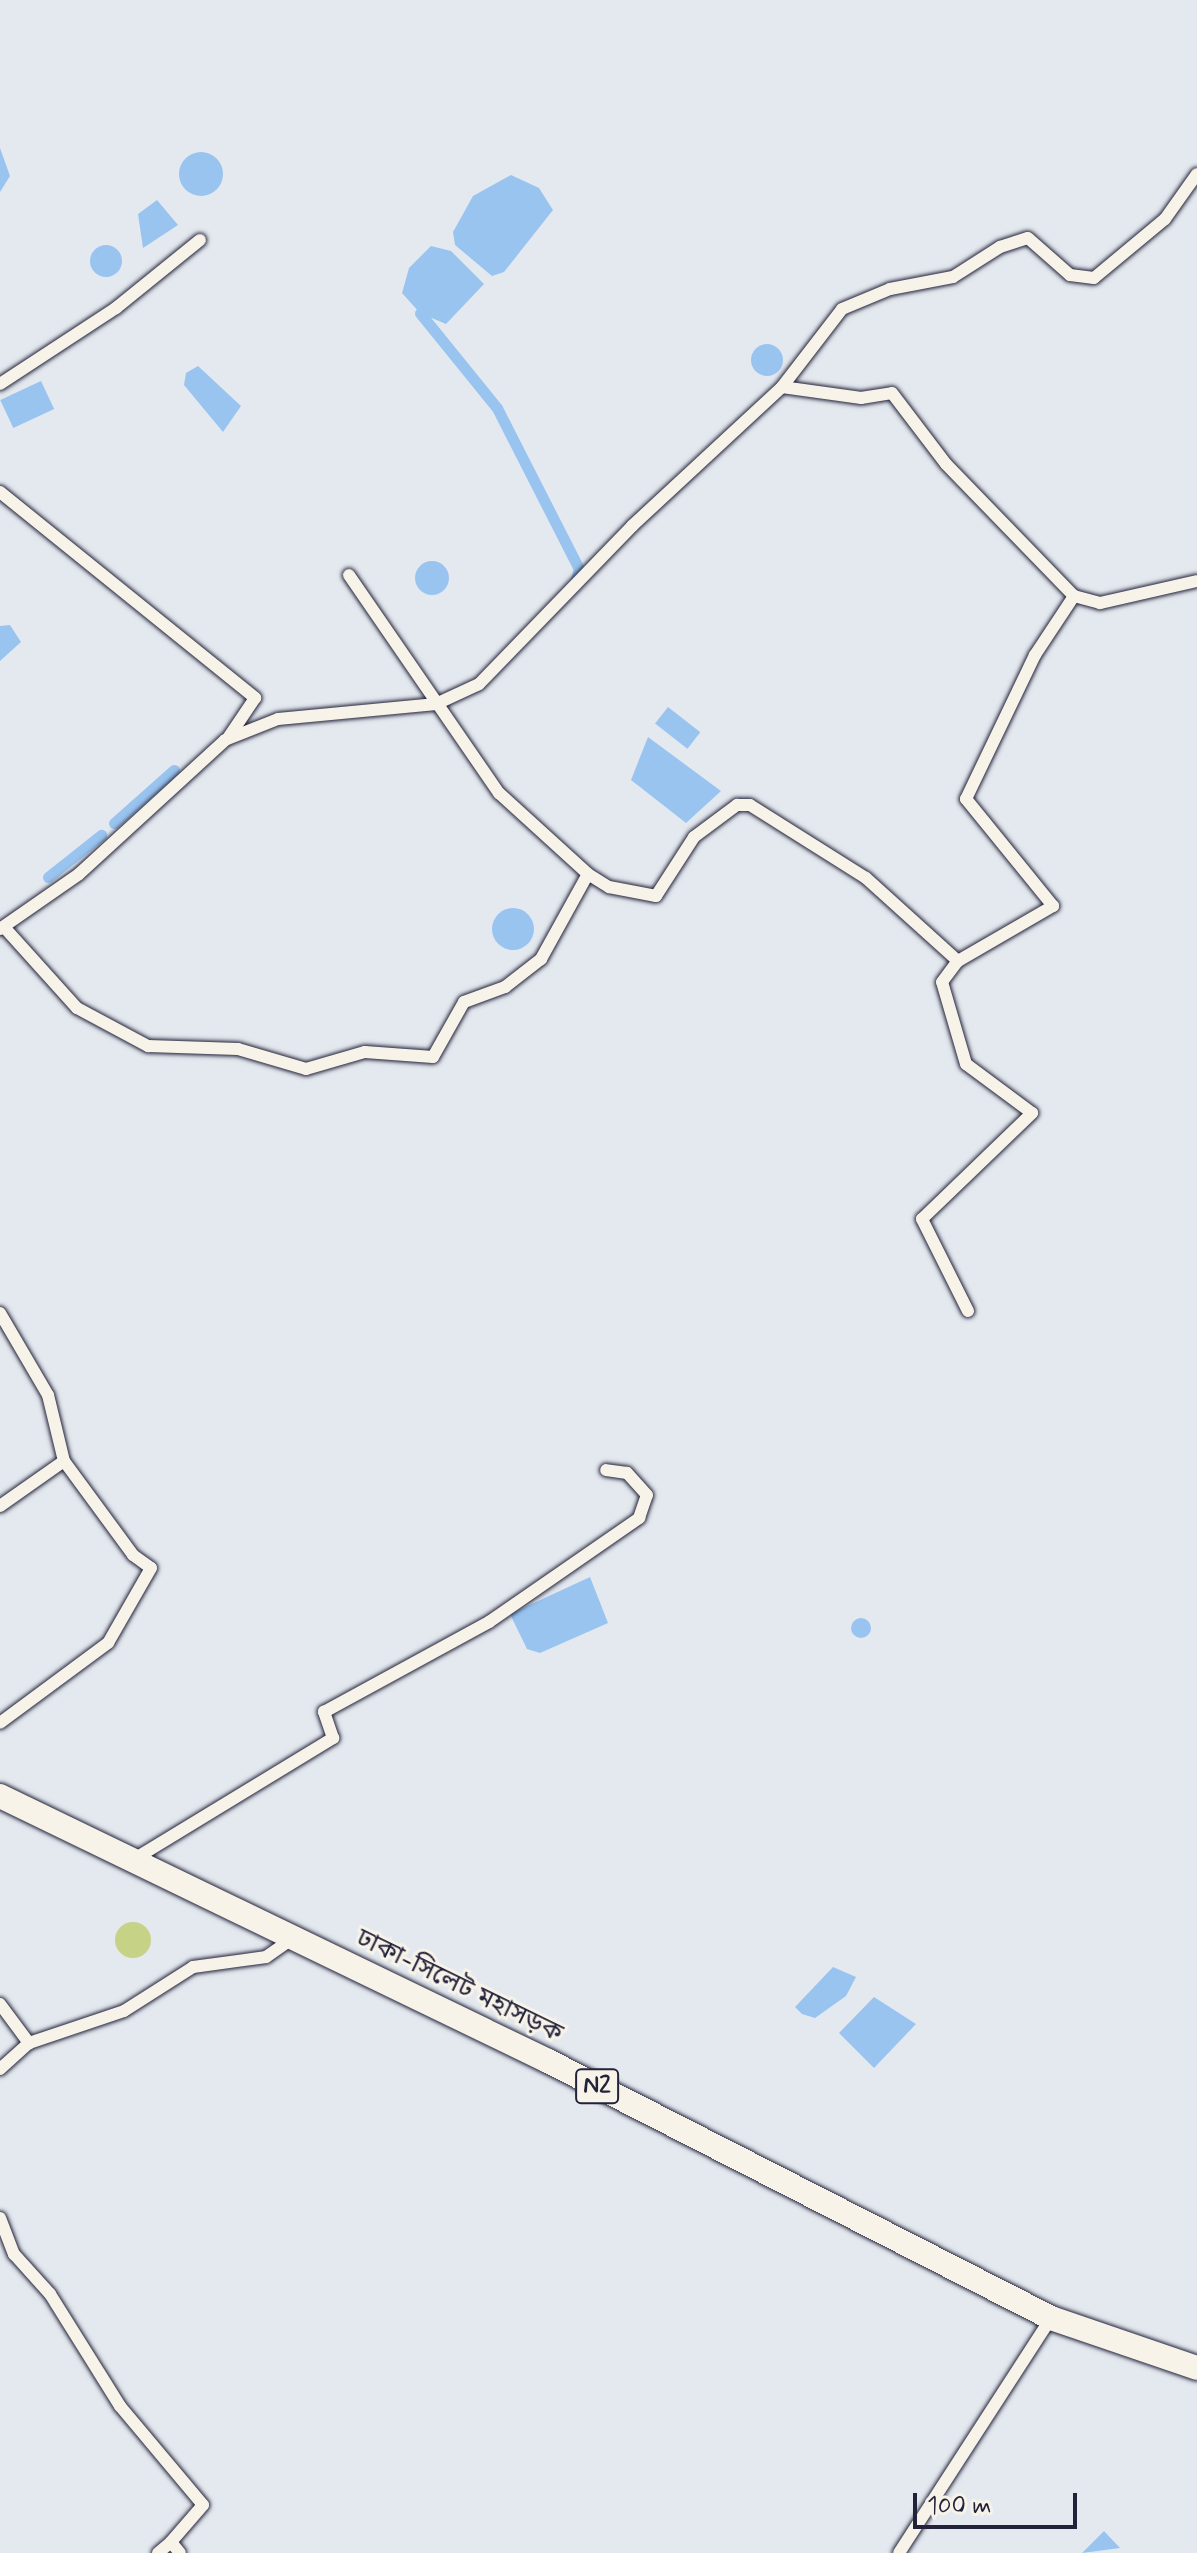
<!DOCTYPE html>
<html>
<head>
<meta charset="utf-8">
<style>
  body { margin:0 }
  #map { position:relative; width:1197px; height:2553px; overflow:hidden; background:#e4e9ef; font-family:Mynerve,"Noto Sans Bengali",sans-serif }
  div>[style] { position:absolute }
  .green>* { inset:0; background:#c6d285 }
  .round { border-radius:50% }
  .water>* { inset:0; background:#99c4f0; transform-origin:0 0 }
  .canal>* { height:11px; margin:-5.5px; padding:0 5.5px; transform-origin:5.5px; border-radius:5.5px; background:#99c4f0 }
  .roads { filter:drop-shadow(0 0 2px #22223b) drop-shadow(0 0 2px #22223b) }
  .street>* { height:12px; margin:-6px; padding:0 6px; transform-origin:6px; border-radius:6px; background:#f7f3e8 }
  .highway>* { height:24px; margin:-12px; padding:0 12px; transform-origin:12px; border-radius:12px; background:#f7f3e8 }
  span { translate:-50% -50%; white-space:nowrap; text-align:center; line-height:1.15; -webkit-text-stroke:6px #f7f3e8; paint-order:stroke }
  .shield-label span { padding:2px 6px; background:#f7f3e8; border:2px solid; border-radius:6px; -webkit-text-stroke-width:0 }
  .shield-label { font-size:24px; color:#22223b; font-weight:700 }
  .street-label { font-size:26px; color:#22223b }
  .scale { position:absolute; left:913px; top:2493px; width:164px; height:36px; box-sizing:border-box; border:4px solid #22223b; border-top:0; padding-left:10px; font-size:24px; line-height:28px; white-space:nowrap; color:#22223b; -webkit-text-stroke:6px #f7f3e8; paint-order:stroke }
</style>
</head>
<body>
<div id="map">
  <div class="green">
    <i class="round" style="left:115px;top:1922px;width:36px;height:36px"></i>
  </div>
  <div class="water">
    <i style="clip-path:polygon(0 148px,10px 176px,0 192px)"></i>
    <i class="round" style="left:179px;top:152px;width:44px;height:44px"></i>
    <i style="clip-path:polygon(511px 175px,539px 188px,553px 210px,504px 272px,492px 276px,455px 245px,453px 232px,473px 196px)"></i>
    <i style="clip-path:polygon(157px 200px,178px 225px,143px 248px,138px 214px)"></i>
    <i class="round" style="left:90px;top:245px;width:32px;height:32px"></i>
    <i style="clip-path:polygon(431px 246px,451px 251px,484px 284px,446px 324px,420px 313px,402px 293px,409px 268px)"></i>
    <i class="round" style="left:751px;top:344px;width:32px;height:32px"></i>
    <i style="clip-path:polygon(198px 366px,241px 406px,223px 432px,184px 385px,186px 373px)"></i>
    <i style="left:41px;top:381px;width:31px;height:45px;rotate:65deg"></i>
    <i class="round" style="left:415px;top:561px;width:34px;height:34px"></i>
    <i style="clip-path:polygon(10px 625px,21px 642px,0 661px,0 626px)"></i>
    <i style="left:668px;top:707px;width:41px;height:21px;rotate:38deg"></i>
    <i style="clip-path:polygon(648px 737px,721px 791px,686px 823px,631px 780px)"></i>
    <i class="round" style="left:492px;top:908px;width:42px;height:42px"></i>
    <i style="clip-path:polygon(590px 1577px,608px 1623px,540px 1653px,527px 1649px,510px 1614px)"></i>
    <i class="round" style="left:851px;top:1618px;width:20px;height:20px"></i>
    <i style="clip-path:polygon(833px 1967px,856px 1977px,846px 1996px,815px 2018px,802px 2014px,795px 2007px)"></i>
    <i style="clip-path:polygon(874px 1997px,916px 2024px,874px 2068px,839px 2033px)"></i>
    <i style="clip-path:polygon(1104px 2531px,1120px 2548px,1082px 2553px)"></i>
  </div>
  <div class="canal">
    <i style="left:420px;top:313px;width:122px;rotate:51deg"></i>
    <i style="left:497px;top:408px;width:181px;rotate:63deg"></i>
    <i style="left:579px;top:569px;width:15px;rotate:106deg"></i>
    <i style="left:114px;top:823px;width:80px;rotate:-41.5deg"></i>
    <i style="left:48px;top:877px;width:68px;rotate:-38.4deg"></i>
  </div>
  <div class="roads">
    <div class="street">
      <i style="left:0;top:384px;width:139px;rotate:-33.2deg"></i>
      <i style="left:116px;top:308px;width:108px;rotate:-39deg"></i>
      <i style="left:782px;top:387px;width:98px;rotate:-52.4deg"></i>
      <i style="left:842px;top:309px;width:52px;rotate:-22.6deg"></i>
      <i style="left:890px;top:289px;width:64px;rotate:-10.8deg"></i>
      <i style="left:953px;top:277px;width:56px;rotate:-32.6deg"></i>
      <i style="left:1000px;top:247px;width:29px;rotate:-18deg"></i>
      <i style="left:1028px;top:238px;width:56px;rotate:41.4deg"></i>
      <i style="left:1070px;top:275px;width:24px;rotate:7deg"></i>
      <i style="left:1094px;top:278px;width:92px;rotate:-39.7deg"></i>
      <i style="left:1165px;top:219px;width:55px;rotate:-54.6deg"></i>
      <i style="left:0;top:492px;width:328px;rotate:38.9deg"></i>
      <i style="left:255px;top:698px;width:48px;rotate:124deg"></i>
      <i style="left:349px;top:575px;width:265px;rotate:55.5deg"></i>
      <i style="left:499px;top:793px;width:120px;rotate:42.3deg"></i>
      <i style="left:588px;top:874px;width:25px;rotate:32deg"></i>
      <i style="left:609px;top:887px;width:48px;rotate:10.8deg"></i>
      <i style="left:656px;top:896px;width:70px;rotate:-57.2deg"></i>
      <i style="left:694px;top:837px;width:54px;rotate:-36.7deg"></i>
      <i style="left:737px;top:805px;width:13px"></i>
      <i style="left:750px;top:805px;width:137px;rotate:32.2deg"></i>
      <i style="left:866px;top:878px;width:124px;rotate:42.1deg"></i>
      <i style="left:4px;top:927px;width:109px;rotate:48deg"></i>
      <i style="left:77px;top:1008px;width:81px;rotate:28.2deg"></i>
      <i style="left:148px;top:1046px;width:90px;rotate:1.9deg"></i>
      <i style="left:238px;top:1049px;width:71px;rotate:16.4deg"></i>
      <i style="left:306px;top:1069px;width:61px;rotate:-16.1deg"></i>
      <i style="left:365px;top:1052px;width:68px;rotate:4.2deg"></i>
      <i style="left:433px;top:1057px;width:63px;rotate:-60.6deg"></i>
      <i style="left:464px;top:1002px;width:44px;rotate:-20.1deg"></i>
      <i style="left:505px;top:987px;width:46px;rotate:-37.9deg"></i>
      <i style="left:541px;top:959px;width:97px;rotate:-61.1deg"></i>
      <i style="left:0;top:929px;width:96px;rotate:-34.8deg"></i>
      <i style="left:79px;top:874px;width:198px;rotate:-42.5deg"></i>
      <i style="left:225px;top:740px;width:57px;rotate:-21.6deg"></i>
      <i style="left:278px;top:719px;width:159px;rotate:-5.4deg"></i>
      <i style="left:436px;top:704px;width:47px;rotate:-24.9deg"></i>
      <i style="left:479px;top:684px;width:220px;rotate:-45.9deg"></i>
      <i style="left:632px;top:526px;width:205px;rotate:-42.8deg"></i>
      <i style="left:782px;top:387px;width:80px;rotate:7.9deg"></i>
      <i style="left:861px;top:398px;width:31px;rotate:-9deg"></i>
      <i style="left:892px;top:393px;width:89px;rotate:52.7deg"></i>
      <i style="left:946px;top:464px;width:184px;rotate:45.9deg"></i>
      <i style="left:1074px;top:596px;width:27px;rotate:15deg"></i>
      <i style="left:1100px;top:603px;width:99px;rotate:-12.8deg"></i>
      <i style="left:968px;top:1311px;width:103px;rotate:-116.6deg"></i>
      <i style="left:922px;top:1219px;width:153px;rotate:-43.9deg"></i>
      <i style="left:1032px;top:1113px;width:82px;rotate:-143.4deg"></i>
      <i style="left:966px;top:1064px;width:85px;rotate:-106.3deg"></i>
      <i style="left:942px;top:982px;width:26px;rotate:-53deg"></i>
      <i style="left:958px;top:961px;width:110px;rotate:-30.1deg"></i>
      <i style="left:1053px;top:906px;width:138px;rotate:-129.1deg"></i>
      <i style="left:966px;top:799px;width:160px;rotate:-64.4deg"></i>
      <i style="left:1035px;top:655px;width:71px;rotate:-56.5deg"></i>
      <i style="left:0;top:1313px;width:95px;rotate:59.7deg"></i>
      <i style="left:48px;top:1395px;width:68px;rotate:76.4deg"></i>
      <i style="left:64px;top:1461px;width:117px;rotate:53.7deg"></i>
      <i style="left:133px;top:1555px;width:22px;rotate:36deg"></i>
      <i style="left:151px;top:1568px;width:86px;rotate:119.8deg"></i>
      <i style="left:108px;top:1643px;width:134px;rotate:143.5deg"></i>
      <i style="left:0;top:1506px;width:78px;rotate:-35.1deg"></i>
      <i style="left:136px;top:1858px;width:231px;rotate:-31.3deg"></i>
      <i style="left:333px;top:1738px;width:28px;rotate:-109deg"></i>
      <i style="left:324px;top:1712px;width:188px;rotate:-28.6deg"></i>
      <i style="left:489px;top:1622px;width:183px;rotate:-34.7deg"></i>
      <i style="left:639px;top:1518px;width:24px;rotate:-71deg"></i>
      <i style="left:647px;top:1495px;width:30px;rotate:-132deg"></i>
      <i style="left:627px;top:1473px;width:21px;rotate:-172deg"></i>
      <i style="left:0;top:2004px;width:49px;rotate:53.4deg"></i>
      <i style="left:0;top:2069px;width:39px;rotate:-42deg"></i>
      <i style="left:29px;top:2043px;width:100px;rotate:-18.6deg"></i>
      <i style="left:124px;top:2011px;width:82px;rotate:-32.5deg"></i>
      <i style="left:193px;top:1967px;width:74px;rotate:-7.8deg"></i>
      <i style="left:266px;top:1957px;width:33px;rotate:-35deg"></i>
      <i style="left:0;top:2218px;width:39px;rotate:69deg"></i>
      <i style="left:14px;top:2254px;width:54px;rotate:48deg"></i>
      <i style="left:50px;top:2294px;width:132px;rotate:58deg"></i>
      <i style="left:120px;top:2406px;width:129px;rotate:50deg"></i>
      <i style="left:203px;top:2505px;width:49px;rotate:130.9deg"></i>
      <i style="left:171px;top:2542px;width:14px;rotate:51deg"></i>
      <i style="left:158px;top:2553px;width:17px;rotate:-40deg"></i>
      <i style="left:899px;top:2553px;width:280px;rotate:-57.1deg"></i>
    </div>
    <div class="highway">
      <i style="left:0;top:1796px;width:609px;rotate:25.81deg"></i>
      <i style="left:548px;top:2061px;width:565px;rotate:27.06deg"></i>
      <i style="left:1051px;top:2318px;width:154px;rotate:18.9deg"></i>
    </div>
  </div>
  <div class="shield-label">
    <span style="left:597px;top:2086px">N2</span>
  </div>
  <div class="street-label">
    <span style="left:459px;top:1987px;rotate:26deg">ঢাকা-সিলেট মহাসড়ক</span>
  </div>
  <div class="scale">100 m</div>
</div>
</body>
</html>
